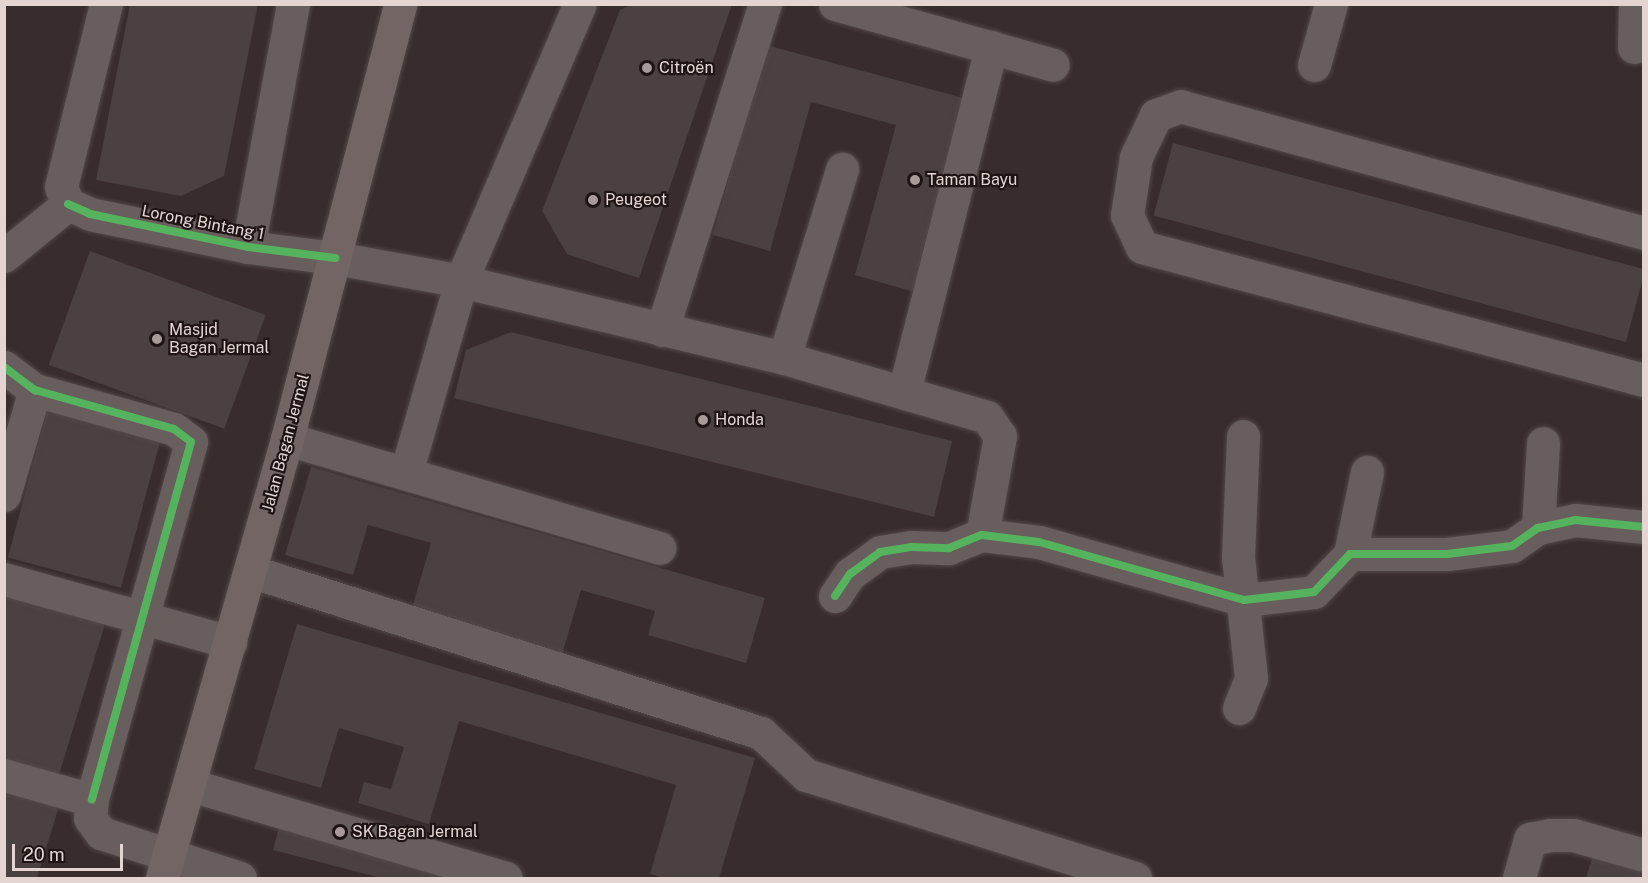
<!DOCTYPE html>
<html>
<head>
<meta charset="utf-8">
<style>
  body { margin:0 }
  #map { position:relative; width:1648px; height:883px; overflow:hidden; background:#382c2c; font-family:"Public Sans",sans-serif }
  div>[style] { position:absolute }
  .building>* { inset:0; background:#4b4140; transform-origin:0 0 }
  .roads { filter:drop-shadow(0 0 2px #524847) drop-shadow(0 0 2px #524847) }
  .minor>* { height:33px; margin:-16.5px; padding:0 16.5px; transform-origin:16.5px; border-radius:16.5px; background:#685e5d }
  .major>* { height:33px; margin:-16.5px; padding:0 16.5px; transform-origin:16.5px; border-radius:16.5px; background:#736564 }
  .cycleway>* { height:8px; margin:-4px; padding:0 4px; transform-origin:4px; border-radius:4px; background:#56b35d }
  .dots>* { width:16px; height:16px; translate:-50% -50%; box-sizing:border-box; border:3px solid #1e1413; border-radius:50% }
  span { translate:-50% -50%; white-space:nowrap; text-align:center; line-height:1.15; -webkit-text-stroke:4.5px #1e1413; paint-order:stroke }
  .poi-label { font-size:16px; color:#e4d5d3 }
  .left { translate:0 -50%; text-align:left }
  .street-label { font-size:16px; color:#e4d5d3 }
  .frame { position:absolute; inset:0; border:6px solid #e4d5d3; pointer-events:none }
  .scale { position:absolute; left:12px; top:844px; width:111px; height:27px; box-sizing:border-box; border:3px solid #e4d5d3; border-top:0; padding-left:8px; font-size:18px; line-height:21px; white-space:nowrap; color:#e4d5d3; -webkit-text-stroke:4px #1e1413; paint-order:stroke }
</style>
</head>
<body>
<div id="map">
  <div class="building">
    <i style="clip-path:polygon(130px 4px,258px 4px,224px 176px,181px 196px,96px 180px)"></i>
    <i style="clip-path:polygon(632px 4px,732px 4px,639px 278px,567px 254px,542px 211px,620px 10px)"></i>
    <i style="clip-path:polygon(766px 45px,971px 100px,918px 293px,855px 275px,896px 125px,811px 102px,770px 251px,713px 235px)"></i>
    <i style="left:1173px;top:143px;width:489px;height:75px;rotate:15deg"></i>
    <i style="left:90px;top:251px;width:187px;height:121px;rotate:20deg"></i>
    <i style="clip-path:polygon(511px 332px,952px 441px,934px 517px,454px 398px,466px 350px)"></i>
    <i style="left:49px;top:404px;width:117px;height:159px;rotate:15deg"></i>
    <i style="clip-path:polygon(311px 467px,765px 598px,746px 663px,648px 635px,655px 611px,581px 590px,560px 661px,409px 618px,431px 543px,368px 525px,353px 575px,285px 555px)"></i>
    <i style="clip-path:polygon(4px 596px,105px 624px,58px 778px,4px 762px)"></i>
    <i style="clip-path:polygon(297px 624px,755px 758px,719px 878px,664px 878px,650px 874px,676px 785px,459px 721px,429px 824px,358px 803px,364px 782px,391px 789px,404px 747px,339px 728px,321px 788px,254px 769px)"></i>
    <i style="clip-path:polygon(4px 785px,61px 800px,37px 878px,4px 878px)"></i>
    <i style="clip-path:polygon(279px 827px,474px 878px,381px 878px,273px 850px)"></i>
    <i style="clip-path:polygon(1593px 855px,1644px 870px,1644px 878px,1586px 878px)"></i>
  </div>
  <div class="roads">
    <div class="minor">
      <i style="left:835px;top:4px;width:226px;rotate:15.6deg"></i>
      <i style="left:1634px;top:47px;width:43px;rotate:-88.7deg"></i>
      <i style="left:1314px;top:65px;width:63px;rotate:-74.4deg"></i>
      <i style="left:68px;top:204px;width:24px;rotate:24deg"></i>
      <i style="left:90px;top:214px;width:161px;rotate:11.8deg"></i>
      <i style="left:248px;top:247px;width:88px;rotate:7.2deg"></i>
      <i style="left:335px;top:258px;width:128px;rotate:10.3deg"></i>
      <i style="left:461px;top:281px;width:332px;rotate:13.4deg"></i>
      <i style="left:784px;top:358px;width:211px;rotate:16.2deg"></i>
      <i style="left:987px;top:417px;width:23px;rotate:56deg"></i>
      <i style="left:1000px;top:436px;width:101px;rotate:100.3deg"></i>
      <i style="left:68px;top:204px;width:18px;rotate:-112deg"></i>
      <i style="left:61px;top:187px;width:188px;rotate:-76.2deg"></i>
      <i style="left:1644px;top:233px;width:480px;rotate:-164.7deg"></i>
      <i style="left:1181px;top:106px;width:27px;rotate:160deg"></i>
      <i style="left:1156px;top:115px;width:47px;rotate:115.5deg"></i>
      <i style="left:1136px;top:157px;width:59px;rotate:98.8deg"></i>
      <i style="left:1127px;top:215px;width:35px;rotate:65deg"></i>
      <i style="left:1142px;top:247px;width:519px;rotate:14.84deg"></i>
      <i style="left:248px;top:247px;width:247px;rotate:-79.5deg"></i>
      <i style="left:4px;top:256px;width:82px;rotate:-39.1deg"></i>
      <i style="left:662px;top:330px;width:342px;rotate:-72.5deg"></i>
      <i style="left:784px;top:358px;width:198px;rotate:-72.9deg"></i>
      <i style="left:4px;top:367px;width:39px;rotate:37deg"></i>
      <i style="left:35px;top:390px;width:144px;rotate:15.7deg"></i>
      <i style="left:174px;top:429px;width:21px;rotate:37deg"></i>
      <i style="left:191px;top:442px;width:371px;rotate:105.5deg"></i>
      <i style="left:904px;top:392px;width:356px;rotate:-75.8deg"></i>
      <i style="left:287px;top:439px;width:388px;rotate:16.3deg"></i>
      <i style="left:406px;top:473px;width:200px;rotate:-74deg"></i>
      <i style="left:461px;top:281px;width:301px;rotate:-66.8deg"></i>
      <i style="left:4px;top:495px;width:109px;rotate:-73.6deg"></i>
      <i style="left:1538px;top:528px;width:85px;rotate:-86.6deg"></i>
      <i style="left:1350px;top:554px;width:84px;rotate:-78.3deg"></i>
      <i style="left:250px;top:571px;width:536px;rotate:17.59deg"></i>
      <i style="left:761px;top:733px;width:62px;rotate:43deg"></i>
      <i style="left:806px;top:775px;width:345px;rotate:17.4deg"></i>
      <i style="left:4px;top:579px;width:235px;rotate:15.6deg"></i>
      <i style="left:835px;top:596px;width:27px;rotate:-56deg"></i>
      <i style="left:850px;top:574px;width:37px;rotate:-36deg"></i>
      <i style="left:880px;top:552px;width:31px;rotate:-9deg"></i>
      <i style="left:911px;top:547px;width:38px;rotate:2deg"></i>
      <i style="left:949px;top:548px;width:35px;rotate:-22deg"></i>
      <i style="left:982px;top:535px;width:57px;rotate:7deg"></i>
      <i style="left:1039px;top:542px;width:213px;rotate:15.8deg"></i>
      <i style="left:1244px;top:600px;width:70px;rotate:-6.5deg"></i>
      <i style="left:1314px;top:592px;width:52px;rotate:-46.5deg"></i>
      <i style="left:1350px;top:554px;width:97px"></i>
      <i style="left:1447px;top:554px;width:65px;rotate:-7deg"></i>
      <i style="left:1512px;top:546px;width:32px;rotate:-35deg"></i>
      <i style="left:1538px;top:528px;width:38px;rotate:-12deg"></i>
      <i style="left:1575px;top:520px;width:69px;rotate:5.8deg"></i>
      <i style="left:1239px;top:708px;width:32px;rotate:-68deg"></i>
      <i style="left:1251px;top:678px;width:122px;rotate:-96.1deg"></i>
      <i style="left:1238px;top:557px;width:121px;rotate:-87.6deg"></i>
      <i style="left:4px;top:775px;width:91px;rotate:15.9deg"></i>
      <i style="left:92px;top:800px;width:18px;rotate:96deg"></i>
      <i style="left:90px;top:818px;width:19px;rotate:54deg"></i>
      <i style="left:101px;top:833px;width:146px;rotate:17.9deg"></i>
      <i style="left:190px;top:785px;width:329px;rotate:16.4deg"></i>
      <i style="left:1519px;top:878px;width:41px;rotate:-74.2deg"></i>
      <i style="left:1530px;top:839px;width:20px;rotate:-11deg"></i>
      <i style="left:1550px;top:835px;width:23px"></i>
      <i style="left:1573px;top:835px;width:74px;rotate:15.7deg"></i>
    </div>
    <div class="major">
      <i style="left:162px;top:878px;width:456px;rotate:-74.1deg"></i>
      <i style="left:287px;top:439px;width:449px;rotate:-75.4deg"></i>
    </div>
  </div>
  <div class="cycleway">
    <i style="left:68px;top:204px;width:24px;rotate:24deg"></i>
    <i style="left:90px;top:214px;width:161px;rotate:11.8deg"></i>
    <i style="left:248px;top:247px;width:88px;rotate:7.2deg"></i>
    <i style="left:4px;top:367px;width:39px;rotate:37deg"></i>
    <i style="left:35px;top:390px;width:144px;rotate:15.7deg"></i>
    <i style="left:174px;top:429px;width:21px;rotate:37deg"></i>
    <i style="left:191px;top:442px;width:371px;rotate:105.5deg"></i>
    <i style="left:835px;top:596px;width:27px;rotate:-56deg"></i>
    <i style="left:850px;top:574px;width:37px;rotate:-36deg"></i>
    <i style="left:880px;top:552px;width:31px;rotate:-9deg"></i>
    <i style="left:911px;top:547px;width:38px;rotate:2deg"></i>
    <i style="left:949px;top:548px;width:35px;rotate:-22deg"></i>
    <i style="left:982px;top:535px;width:57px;rotate:7deg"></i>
    <i style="left:1039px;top:542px;width:213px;rotate:15.8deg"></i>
    <i style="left:1244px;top:600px;width:70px;rotate:-6.5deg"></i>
    <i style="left:1314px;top:592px;width:52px;rotate:-46.5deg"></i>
    <i style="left:1350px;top:554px;width:97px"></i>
    <i style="left:1447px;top:554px;width:65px;rotate:-7deg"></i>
    <i style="left:1512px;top:546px;width:32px;rotate:-35deg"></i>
    <i style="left:1538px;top:528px;width:38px;rotate:-12deg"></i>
    <i style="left:1575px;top:520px;width:69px;rotate:5.8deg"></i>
  </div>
  <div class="dots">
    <i style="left:647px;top:68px;background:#a89a99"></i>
    <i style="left:915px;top:180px;background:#a89a99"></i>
    <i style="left:593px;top:200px;background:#a89a99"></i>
    <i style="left:157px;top:339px;background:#a89a99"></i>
    <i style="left:703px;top:420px;background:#a89a99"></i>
    <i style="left:340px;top:832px;background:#a89a99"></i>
  </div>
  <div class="poi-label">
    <span class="left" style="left:659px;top:68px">Citroën</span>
    <span class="left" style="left:927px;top:180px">Taman Bayu</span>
    <span class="left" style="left:605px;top:200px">Peugeot</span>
    <span class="left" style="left:169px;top:339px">Masjid<br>Bagan Jermal</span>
    <span class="left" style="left:715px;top:420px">Honda</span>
    <span class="left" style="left:352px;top:832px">SK Bagan Jermal</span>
  </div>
  <div class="street-label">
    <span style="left:203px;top:223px;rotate:11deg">Lorong Bintang 1</span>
    <span style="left:286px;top:443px;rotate:-75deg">Jalan Bagan Jermal</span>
  </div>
  <div class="frame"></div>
  <div class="scale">20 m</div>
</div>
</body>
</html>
